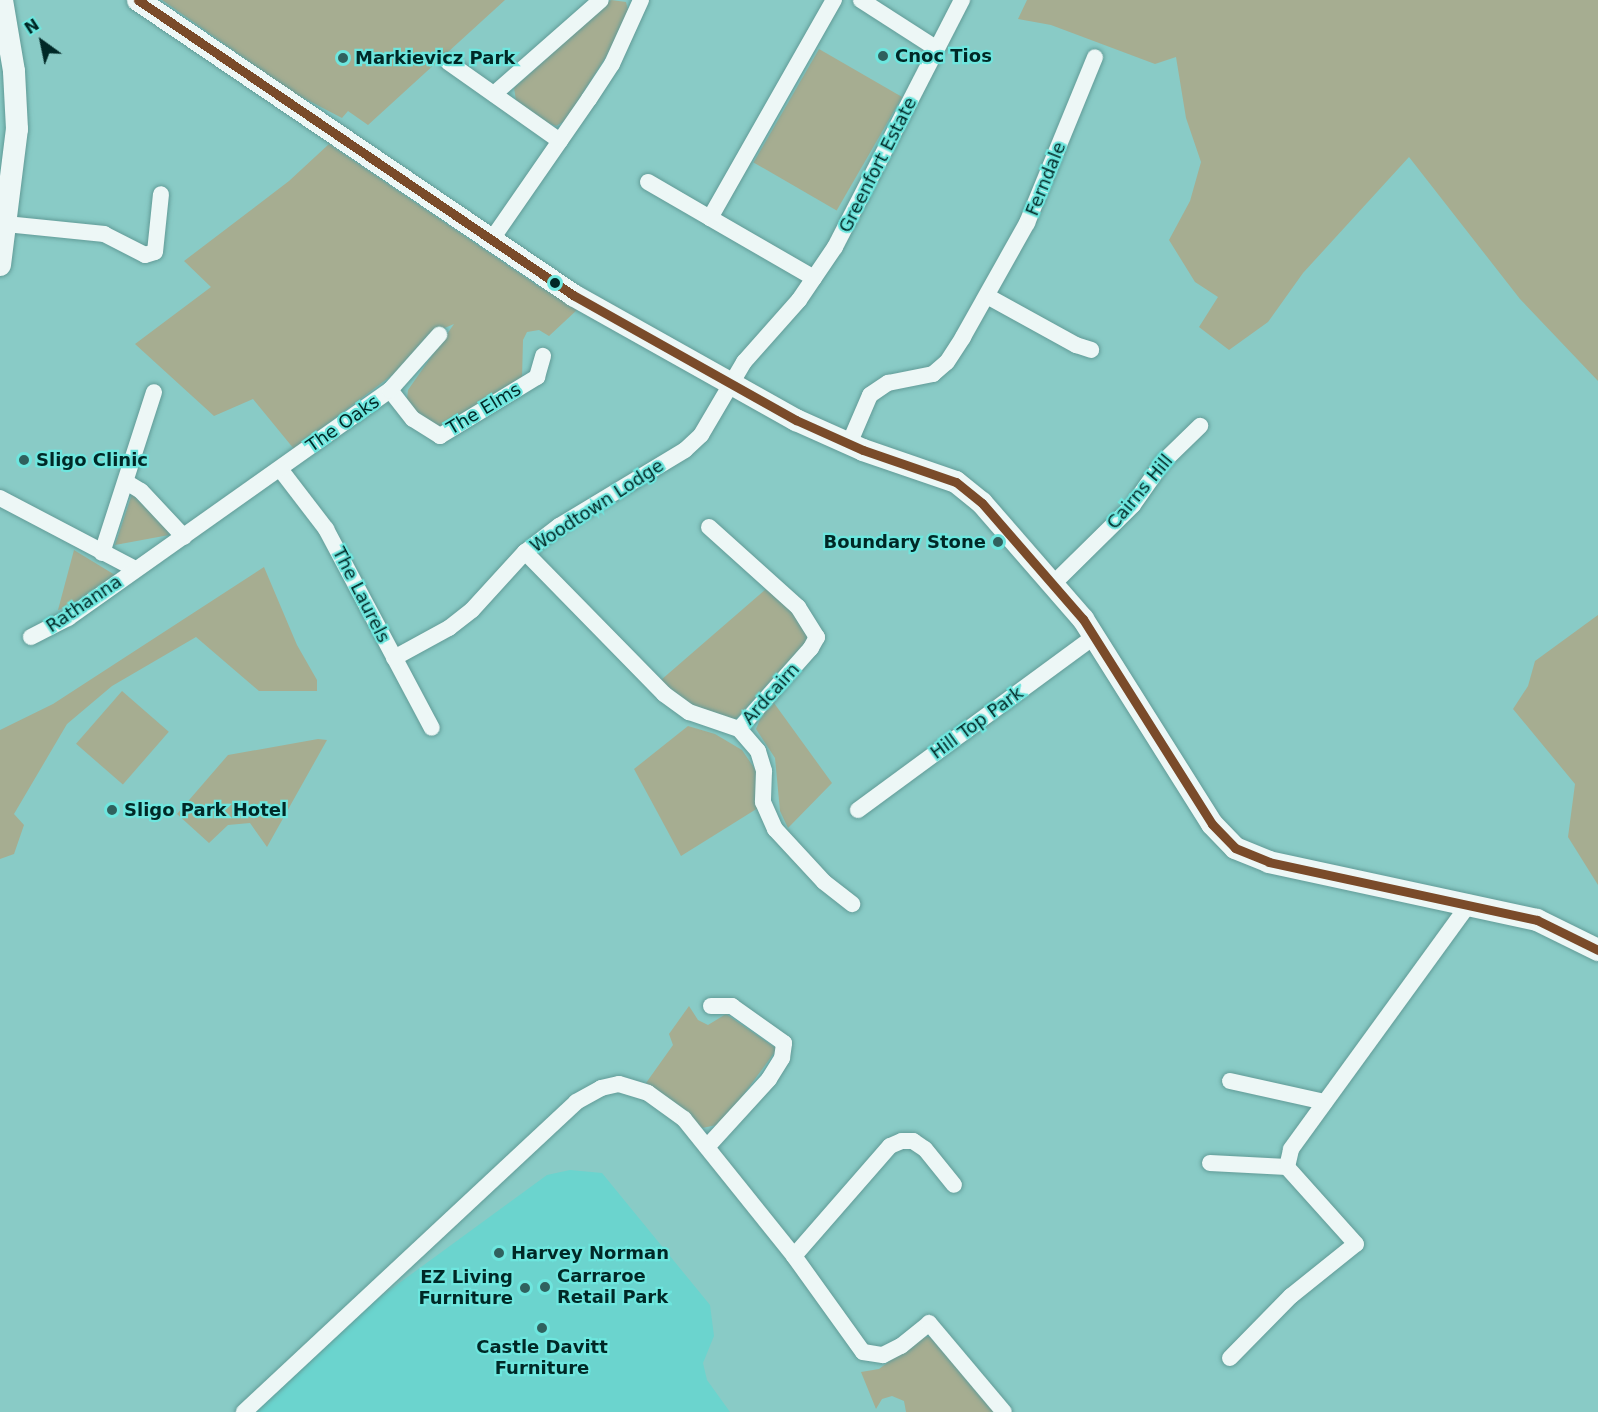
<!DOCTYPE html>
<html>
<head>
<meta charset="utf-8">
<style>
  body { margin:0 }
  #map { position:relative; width:1598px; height:1412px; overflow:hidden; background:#89cbc6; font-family:"DejaVu Sans",sans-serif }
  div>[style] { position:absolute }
  .built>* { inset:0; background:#6bd4ce }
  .green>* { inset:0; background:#a6ad91; transform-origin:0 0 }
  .roads { filter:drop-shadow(0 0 2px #619b97) drop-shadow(0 0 2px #619b97) }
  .street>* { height:16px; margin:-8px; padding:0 8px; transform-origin:8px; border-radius:8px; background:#edf7f6 }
  .secondary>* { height:22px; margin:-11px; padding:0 11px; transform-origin:11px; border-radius:11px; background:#edf7f6 }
  .bus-1>* { height:9px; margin:-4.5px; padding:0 4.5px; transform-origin:4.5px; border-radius:4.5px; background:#7a4b2a }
  .dots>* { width:16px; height:16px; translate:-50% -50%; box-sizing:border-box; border:3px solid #6ee6de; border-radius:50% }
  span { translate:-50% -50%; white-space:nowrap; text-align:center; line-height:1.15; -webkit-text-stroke:4.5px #6ee6de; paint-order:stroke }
  .poi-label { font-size:18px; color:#002826; font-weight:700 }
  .left { translate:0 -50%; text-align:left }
  .right { translate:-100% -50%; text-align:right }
  .street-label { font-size:18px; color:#002826 }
  .north { position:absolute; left:12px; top:12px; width:60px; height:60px; -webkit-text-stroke:4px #6ee6de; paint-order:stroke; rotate:327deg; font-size:16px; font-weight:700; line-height:24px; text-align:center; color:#002826 }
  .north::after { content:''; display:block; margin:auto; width:21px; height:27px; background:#002826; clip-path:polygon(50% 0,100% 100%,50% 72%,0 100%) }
</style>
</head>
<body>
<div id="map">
  <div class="built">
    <i style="clip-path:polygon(570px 1170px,602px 1173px,710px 1305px,714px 1336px,703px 1363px,707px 1380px,730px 1412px,246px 1412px,324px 1338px,547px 1175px)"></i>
  </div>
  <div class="green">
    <i style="clip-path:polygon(162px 0,505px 0,368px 125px,348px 111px,342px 118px,294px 93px)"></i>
    <i style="clip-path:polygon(611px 0,626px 2px,628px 10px,611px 49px,565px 121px,556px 126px,548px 123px,516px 100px,514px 88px)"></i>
    <i style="clip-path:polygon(1027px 0,1598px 0,1598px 381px,1520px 299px,1409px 157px,1303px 273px,1268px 322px,1229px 350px,1199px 327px,1218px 297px,1195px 282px,1169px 240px,1190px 201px,1201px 162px,1186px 118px,1176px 57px,1155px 64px,1051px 25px,1018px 19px)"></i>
    <i style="left:819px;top:49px;width:96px;height:131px;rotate:30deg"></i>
    <i style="clip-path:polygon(329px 144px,538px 286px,578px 309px,549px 336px,539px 330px,527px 332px,523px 340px,522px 379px,449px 427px,427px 426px,407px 399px,408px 390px,454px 324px,428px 335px,395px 373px,294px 449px,253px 399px,214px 416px,135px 344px,211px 287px,184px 261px,289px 181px)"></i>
    <i style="clip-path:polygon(132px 494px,168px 531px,169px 535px,115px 545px)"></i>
    <i style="clip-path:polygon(74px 550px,115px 575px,72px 606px,58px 610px)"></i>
    <i style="clip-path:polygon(264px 567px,297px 645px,317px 680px,317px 691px,259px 691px,196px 637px,112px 686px,67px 724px,14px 814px,24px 825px,14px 854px,0 859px,0 730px,53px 704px)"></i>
    <i style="clip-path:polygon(766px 589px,795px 614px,808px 634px,807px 641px,736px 719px,692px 709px,661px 680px)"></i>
    <i style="clip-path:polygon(1598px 615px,1598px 885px,1568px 837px,1575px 784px,1513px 709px,1528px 686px,1535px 661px)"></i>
    <i style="left:122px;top:691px;width:62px;height:70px;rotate:41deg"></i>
    <i style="clip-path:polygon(774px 703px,832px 783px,788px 828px,780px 811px,775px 758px,756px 729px,762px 715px)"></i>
    <i style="clip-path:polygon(688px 726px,715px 734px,742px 750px,759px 775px,758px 808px,681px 856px,634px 769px)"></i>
    <i style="clip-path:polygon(318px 739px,327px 740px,267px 847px,250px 823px,228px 825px,209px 843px,177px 814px,228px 755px)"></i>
    <i style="clip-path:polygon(689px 1006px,698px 1020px,708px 1025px,726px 1014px,777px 1049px,722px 1124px,702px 1128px,646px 1083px,673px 1045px,669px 1034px)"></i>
    <i style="clip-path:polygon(922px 1337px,930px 1337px,996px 1412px,906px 1412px,904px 1401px,892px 1396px,882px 1399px,876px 1409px,861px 1372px,879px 1369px)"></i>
  </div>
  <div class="roads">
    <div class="street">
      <i style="left:861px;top:0;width:90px;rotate:32.8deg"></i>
      <i style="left:448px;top:62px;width:137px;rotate:35.2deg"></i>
      <i style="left:494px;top:94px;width:142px;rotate:-41.3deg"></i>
      <i style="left:648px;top:182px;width:72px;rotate:30.1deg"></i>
      <i style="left:6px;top:224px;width:99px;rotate:5.8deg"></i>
      <i style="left:104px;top:234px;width:46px;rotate:27.1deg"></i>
      <i style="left:145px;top:255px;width:10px;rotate:-17deg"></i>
      <i style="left:155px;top:252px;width:58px;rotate:-84.1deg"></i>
      <i style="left:492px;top:239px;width:170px;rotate:-55.3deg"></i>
      <i style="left:589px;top:99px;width:42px;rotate:-56.7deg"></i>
      <i style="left:612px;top:64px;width:70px;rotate:-65.6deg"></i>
      <i style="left:814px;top:278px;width:120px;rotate:-150deg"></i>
      <i style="left:710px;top:218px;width:251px;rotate:-60.4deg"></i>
      <i style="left:987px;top:296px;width:102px;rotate:28.8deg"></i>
      <i style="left:1076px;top:345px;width:16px;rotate:18deg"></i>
      <i style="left:390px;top:390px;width:37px;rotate:52deg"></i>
      <i style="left:413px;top:419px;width:32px;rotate:32deg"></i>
      <i style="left:440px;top:436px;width:114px;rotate:-31.3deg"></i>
      <i style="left:537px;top:377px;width:22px;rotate:-74deg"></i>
      <i style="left:849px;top:444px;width:53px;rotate:-66.8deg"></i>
      <i style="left:870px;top:395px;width:22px;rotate:-34deg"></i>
      <i style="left:888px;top:383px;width:46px;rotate:-11.3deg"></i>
      <i style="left:933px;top:374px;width:18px;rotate:-41deg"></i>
      <i style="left:947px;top:362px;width:30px;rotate:-57deg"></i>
      <i style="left:963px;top:337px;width:131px;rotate:-60.7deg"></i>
      <i style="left:1027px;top:223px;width:179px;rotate:-67.7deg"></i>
      <i style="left:280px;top:469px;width:76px;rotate:52.5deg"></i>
      <i style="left:326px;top:529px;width:225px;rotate:62deg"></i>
      <i style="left:126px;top:482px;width:17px;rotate:31deg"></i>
      <i style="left:141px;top:491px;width:63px;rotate:46.9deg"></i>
      <i style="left:0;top:498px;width:153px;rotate:27.7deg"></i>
      <i style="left:709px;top:527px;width:120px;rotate:42deg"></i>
      <i style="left:798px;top:607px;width:36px;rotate:58deg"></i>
      <i style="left:817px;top:637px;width:13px;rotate:119deg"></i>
      <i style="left:811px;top:648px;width:108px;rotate:131.6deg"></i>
      <i style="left:525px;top:552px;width:199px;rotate:45.6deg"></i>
      <i style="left:664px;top:694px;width:31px;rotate:36deg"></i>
      <i style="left:689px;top:712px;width:53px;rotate:18.8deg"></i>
      <i style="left:102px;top:553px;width:169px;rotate:-72.1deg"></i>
      <i style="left:1053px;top:584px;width:112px;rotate:-44.6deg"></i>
      <i style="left:1133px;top:505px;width:52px;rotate:-55.1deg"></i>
      <i style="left:1163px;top:462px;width:52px;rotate:-44.2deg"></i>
      <i style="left:31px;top:637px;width:42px;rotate:-27.2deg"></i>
      <i style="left:68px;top:618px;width:395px;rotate:-35.3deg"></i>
      <i style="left:390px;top:390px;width:74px;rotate:-48.3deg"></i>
      <i style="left:394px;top:658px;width:63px;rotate:-28.6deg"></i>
      <i style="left:449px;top:628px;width:29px;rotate:-38deg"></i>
      <i style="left:472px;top:610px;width:79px;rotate:-47.6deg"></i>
      <i style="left:525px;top:552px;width:43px;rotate:-37.4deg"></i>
      <i style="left:559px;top:526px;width:147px;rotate:-31.1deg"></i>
      <i style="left:685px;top:450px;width:22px;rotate:-43deg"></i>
      <i style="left:701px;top:435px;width:85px;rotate:-59.5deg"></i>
      <i style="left:744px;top:362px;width:83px;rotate:-48.4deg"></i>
      <i style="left:799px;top:300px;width:64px;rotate:-55.8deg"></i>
      <i style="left:835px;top:247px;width:278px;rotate:-62.8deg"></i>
      <i style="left:739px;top:729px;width:29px;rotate:49deg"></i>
      <i style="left:758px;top:751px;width:21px;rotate:73deg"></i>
      <i style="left:764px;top:771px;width:31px;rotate:92deg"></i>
      <i style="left:763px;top:802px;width:30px;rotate:66deg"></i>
      <i style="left:775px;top:829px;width:72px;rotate:47.2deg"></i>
      <i style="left:824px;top:882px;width:36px;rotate:38deg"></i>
      <i style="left:858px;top:810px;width:294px;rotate:-36.3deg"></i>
      <i style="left:1230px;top:1081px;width:97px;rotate:12.5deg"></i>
      <i style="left:707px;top:1147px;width:92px;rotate:-47.6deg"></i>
      <i style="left:769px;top:1079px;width:25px;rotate:-58deg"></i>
      <i style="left:782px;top:1058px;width:15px;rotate:-82deg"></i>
      <i style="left:784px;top:1043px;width:64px;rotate:-144.6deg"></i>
      <i style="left:732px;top:1006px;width:21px;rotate:180deg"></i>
      <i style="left:1210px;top:1163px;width:77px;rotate:3deg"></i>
      <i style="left:1287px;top:1167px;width:18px;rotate:-77deg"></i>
      <i style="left:1291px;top:1149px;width:304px;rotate:-54deg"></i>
      <i style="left:794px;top:1256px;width:146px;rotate:-48.9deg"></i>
      <i style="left:890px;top:1146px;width:13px;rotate:-23deg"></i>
      <i style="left:902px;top:1141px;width:11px"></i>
      <i style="left:913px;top:1141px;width:14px;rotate:34deg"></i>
      <i style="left:925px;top:1149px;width:46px;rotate:51.1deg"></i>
      <i style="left:1230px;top:1358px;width:87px;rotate:-45.5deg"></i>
      <i style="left:1291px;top:1296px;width:83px;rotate:-38.7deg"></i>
      <i style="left:1356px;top:1244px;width:103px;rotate:-131.9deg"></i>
      <i style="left:244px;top:1412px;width:454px;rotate:-43deg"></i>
      <i style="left:576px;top:1102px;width:29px;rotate:-29deg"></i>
      <i style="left:601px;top:1088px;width:18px;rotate:-13deg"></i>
      <i style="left:619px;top:1084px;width:30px;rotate:17deg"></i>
      <i style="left:648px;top:1093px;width:44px;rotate:35.8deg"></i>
      <i style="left:684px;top:1119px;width:176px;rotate:51.2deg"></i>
      <i style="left:794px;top:1256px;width:118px;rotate:54.3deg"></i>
      <i style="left:863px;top:1352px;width:20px;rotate:9deg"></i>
      <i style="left:883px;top:1355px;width:20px;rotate:-27deg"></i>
      <i style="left:901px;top:1346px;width:36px;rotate:-39deg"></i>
      <i style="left:929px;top:1323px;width:116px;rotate:49.9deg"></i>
    </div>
    <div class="secondary">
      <i style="left:138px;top:0;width:526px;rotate:34.14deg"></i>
      <i style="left:573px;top:295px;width:256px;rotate:29.3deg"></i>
      <i style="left:796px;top:420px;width:73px;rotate:24.1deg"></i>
      <i style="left:863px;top:450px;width:98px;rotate:19deg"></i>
      <i style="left:956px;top:482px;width:33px;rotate:39deg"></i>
      <i style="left:982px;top:503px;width:154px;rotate:49deg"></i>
      <i style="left:1083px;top:619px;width:242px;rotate:57.8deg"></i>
      <i style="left:1212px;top:824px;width:33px;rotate:46deg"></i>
      <i style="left:1235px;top:848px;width:37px;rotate:22deg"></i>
      <i style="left:1269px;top:862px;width:274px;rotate:12.2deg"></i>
      <i style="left:1537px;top:920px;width:68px;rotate:26.2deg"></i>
      <i style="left:0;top:265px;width:137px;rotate:-82.9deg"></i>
      <i style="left:17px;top:129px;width:58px;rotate:-93deg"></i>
      <i style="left:14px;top:71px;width:72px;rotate:-99.6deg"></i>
    </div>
  </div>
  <div class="bus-1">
    <i style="left:138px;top:0;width:526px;rotate:34.14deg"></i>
    <i style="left:573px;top:295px;width:256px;rotate:29.3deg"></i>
    <i style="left:796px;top:420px;width:73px;rotate:24.1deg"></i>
    <i style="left:863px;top:450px;width:98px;rotate:19deg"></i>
    <i style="left:956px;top:482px;width:33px;rotate:39deg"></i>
    <i style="left:982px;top:503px;width:154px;rotate:49deg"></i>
    <i style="left:1083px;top:619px;width:242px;rotate:57.8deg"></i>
    <i style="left:1212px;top:824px;width:33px;rotate:46deg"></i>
    <i style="left:1235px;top:848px;width:37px;rotate:22deg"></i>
    <i style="left:1269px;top:862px;width:274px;rotate:12.2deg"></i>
    <i style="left:1537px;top:920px;width:68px;rotate:26.2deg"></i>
  </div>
  <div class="dots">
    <i style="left:883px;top:56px;background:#30615e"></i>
    <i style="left:343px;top:58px;background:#30615e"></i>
    <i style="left:555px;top:283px;background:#002826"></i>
    <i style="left:24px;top:460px;background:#30615e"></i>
    <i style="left:998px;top:542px;background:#30615e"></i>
    <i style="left:112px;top:810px;background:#30615e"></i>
    <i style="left:499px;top:1253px;background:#30615e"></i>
    <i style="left:545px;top:1287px;background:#30615e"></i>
    <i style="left:525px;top:1288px;background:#30615e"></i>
    <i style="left:542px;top:1328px;background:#30615e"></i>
  </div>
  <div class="poi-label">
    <span class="left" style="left:895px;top:56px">Cnoc Tios</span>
    <span class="left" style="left:355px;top:58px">Markievicz Park</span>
    <span class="left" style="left:36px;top:460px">Sligo Clinic</span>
    <span class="right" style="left:986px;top:542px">Boundary Stone</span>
    <span class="left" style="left:124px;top:810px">Sligo Park Hotel</span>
    <span class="left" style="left:511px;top:1253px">Harvey Norman</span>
    <span class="left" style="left:557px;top:1287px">Carraroe<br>Retail Park</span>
    <span class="right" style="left:513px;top:1288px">EZ Living<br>Furniture</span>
    <span style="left:542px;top:1358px">Castle Davitt<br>Furniture</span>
  </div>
  <div class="street-label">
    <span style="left:878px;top:165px;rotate:-63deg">Greenfort Estate</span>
    <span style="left:1046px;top:179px;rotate:-68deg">Ferndale</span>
    <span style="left:484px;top:409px;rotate:-31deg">The Elms</span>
    <span style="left:343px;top:424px;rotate:-35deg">The Oaks</span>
    <span style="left:1140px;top:492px;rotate:-50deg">Cairns Hill</span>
    <span style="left:597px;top:506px;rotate:-33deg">Woodtown Lodge</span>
    <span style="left:361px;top:595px;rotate:63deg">The Laurels</span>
    <span style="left:84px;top:604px;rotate:-34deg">Rathanna</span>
    <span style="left:771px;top:694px;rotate:-48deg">Ardcairn</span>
    <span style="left:977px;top:723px;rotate:-36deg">Hill Top Park</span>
  </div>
  <div class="north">N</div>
</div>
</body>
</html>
